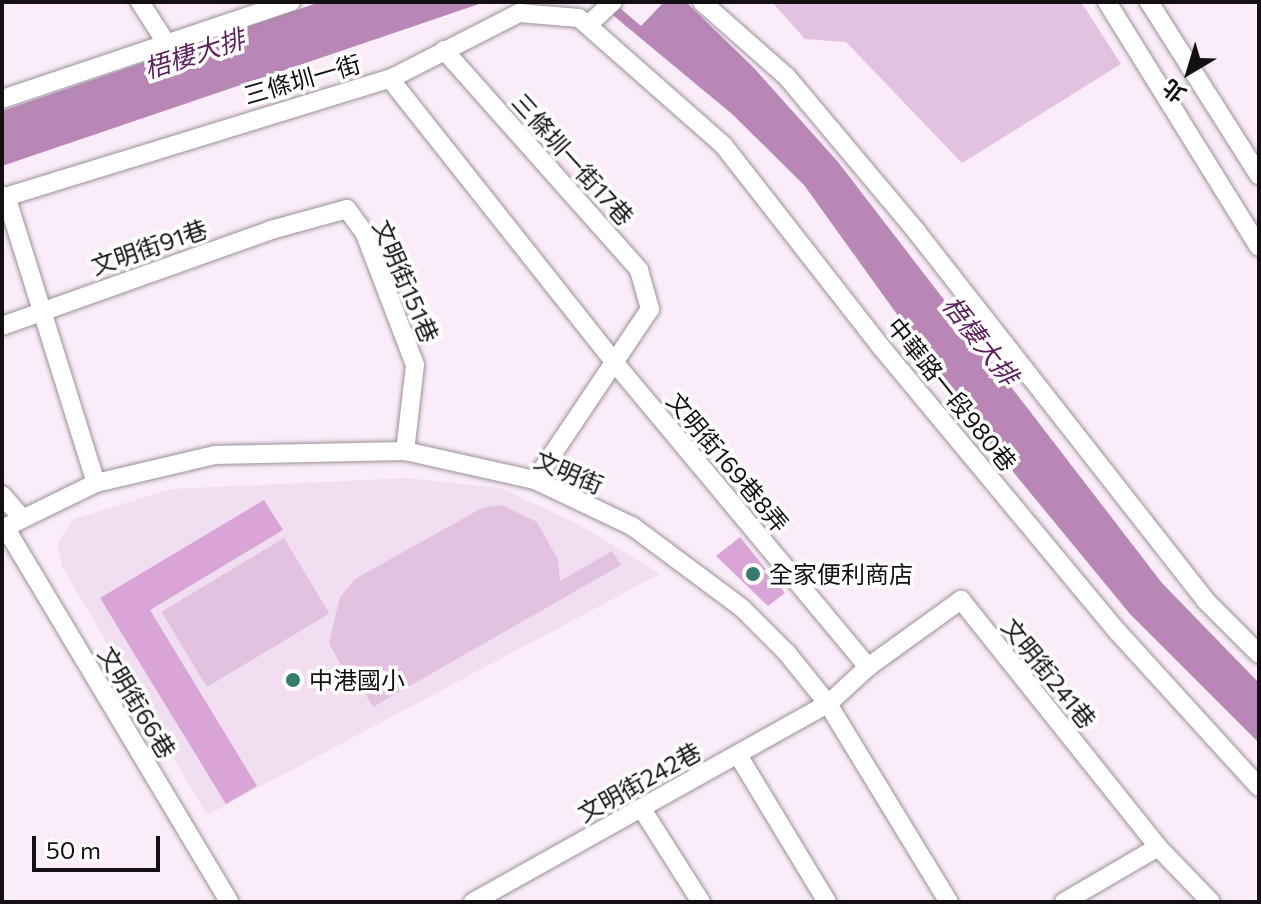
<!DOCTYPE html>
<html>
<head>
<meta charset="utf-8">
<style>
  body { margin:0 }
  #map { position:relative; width:1261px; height:904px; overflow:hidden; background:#faedf9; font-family:Commissioner,"Noto Sans TC",sans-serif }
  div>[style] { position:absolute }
  .built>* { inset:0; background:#f1def0 }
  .green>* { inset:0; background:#e3c1e1; transform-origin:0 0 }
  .water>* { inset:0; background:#b887b6 }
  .pier>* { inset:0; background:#faedf9 }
  .building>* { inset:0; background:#d8a5d6 }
  .roads { filter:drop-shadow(0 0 2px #9c909b) drop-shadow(0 0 2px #9c909b) }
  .minor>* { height:18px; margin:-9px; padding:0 9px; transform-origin:9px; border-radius:9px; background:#fff }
  .dots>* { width:22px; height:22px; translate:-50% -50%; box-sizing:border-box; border:4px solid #fff; border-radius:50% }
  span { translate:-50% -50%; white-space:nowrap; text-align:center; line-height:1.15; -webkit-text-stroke:7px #fff; paint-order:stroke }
  .street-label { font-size:24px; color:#130f13 }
  .poi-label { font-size:24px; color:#130f13 }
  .left { translate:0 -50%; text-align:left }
  .water-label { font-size:26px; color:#5d225d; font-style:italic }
  .frame { position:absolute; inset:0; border:4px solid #130f13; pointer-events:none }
  .north { position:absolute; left:1149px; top:32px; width:80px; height:80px; -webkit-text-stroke:6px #fff; paint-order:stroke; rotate:218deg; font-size:22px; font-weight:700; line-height:32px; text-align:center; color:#130f13 }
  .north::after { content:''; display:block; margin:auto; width:28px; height:36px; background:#130f13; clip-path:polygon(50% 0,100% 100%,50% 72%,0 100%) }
  .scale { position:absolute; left:32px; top:836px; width:128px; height:36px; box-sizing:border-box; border:4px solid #130f13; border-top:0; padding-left:10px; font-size:24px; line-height:28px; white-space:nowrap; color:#130f13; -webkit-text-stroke:6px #fff; paint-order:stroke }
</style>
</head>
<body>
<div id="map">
  <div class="built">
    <i style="clip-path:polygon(407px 478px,500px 488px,578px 524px,660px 574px,207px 815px,62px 566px,57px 543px,74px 519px,171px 489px)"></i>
  </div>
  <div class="green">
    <i style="clip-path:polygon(772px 2px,1081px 2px,1121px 64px,962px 163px,846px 42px,805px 39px)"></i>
    <i style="clip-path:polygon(501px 505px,537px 522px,558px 560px,560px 581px,612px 551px,621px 565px,373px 707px,363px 690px,371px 683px,341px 665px,329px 643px,340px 597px,355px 579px,482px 508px)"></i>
    <i style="left:284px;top:538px;width:88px;height:143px;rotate:59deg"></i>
  </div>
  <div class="water">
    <i style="clip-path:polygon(320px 2px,485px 2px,2px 166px,2px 111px)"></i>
    <i style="clip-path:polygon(597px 2px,686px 2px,754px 68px,838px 162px,1162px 583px,1259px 683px,1259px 743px,1130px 614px,991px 445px,804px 185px,732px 114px)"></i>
  </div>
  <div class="pier">
    <i style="clip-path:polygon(613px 2px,664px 2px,641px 26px)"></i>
  </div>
  <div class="building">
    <i style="clip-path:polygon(264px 500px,283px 530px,150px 610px,257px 786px,226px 804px,100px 598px)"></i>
    <i style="clip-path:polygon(740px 537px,785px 593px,768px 606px,716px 556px)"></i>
  </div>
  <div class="roads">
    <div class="minor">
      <i style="left:140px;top:2px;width:50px;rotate:57.3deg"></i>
      <i style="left:702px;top:2px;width:113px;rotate:41.4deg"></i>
      <i style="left:787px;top:77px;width:201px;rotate:50deg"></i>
      <i style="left:916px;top:231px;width:469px;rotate:51.9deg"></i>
      <i style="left:1205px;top:600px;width:76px;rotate:45deg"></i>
      <i style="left:1107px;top:2px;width:288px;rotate:58.2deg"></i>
      <i style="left:1149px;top:2px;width:205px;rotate:57.6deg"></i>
      <i style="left:588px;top:25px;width:34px;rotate:-43deg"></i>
      <i style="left:444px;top:50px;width:294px;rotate:48.4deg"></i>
      <i style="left:639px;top:270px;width:41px;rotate:74.2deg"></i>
      <i style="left:650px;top:309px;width:206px;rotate:123.9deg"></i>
      <i style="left:390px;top:79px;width:361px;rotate:51.6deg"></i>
      <i style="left:614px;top:362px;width:397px;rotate:50.2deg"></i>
      <i style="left:2px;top:99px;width:305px;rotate:-18.6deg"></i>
      <i style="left:6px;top:196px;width:301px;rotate:72.6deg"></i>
      <i style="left:2px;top:198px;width:406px;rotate:-17.1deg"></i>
      <i style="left:390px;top:79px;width:145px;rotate:-27.1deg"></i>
      <i style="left:519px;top:13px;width:60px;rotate:4.8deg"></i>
      <i style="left:579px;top:18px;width:193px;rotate:41.4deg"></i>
      <i style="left:724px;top:146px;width:255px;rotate:52deg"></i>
      <i style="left:881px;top:347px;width:369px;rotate:50.3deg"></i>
      <i style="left:1117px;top:631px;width:211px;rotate:47.7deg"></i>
      <i style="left:2px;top:326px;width:286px;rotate:-19.6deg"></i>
      <i style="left:271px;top:230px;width:79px;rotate:-15.4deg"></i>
      <i style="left:347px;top:209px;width:31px;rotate:54deg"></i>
      <i style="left:365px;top:234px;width:140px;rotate:69.1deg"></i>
      <i style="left:415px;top:365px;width:87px;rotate:96.6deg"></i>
      <i style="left:2px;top:495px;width:30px;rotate:49deg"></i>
      <i style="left:5px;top:527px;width:437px;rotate:59.1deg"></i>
      <i style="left:2px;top:529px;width:105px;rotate:-26.1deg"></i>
      <i style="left:96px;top:483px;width:121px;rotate:-13.3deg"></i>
      <i style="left:214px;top:455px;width:191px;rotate:-1.2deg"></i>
      <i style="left:405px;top:451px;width:133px;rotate:12.6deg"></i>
      <i style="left:535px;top:480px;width:107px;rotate:25.4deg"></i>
      <i style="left:632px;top:526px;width:137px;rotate:36.7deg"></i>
      <i style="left:742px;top:608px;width:64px;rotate:45deg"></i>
      <i style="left:787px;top:653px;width:65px;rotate:51.2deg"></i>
      <i style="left:828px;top:704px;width:232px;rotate:58.6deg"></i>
      <i style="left:738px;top:755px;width:172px;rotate:58.8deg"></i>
      <i style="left:642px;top:809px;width:110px;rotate:57.6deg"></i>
      <i style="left:473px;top:902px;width:406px;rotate:-29.2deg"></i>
      <i style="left:828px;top:704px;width:54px;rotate:-42.8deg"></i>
      <i style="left:868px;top:667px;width:115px;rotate:-35.8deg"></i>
      <i style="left:961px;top:600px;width:316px;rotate:51.4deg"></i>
      <i style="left:1158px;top:847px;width:76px;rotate:46.1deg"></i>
      <i style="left:1064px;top:902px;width:109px;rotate:-30.3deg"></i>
    </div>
  </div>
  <div class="dots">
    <i style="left:753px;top:574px;background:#387b6d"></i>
    <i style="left:293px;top:680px;background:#387b6d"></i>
  </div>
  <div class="street-label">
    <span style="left:302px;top:79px;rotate:-16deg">三條圳一街</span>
    <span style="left:573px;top:159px;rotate:48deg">三條圳一街17巷</span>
    <span style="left:149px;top:247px;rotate:-19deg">文明街91巷</span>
    <span style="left:406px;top:281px;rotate:67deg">文明街151巷</span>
    <span style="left:952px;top:394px;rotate:51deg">中華路一段980巷</span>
    <span style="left:728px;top:462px;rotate:50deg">文明街169巷8弄</span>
    <span style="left:569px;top:472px;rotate:23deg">文明街</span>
    <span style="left:1049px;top:673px;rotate:51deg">文明街241巷</span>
    <span style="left:137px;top:702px;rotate:59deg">文明街66巷</span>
    <span style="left:639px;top:782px;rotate:-29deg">文明街242巷</span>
  </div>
  <div class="poi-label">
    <span class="left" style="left:769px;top:574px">全家便利商店</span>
    <span class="left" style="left:309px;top:680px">中港國小</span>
  </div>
  <div class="water-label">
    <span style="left:194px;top:53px;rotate:-18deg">梧棲大排</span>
    <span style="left:981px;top:340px;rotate:52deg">梧棲大排</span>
  </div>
  <div class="frame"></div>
  <div class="north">北</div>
  <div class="scale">50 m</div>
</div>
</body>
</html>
